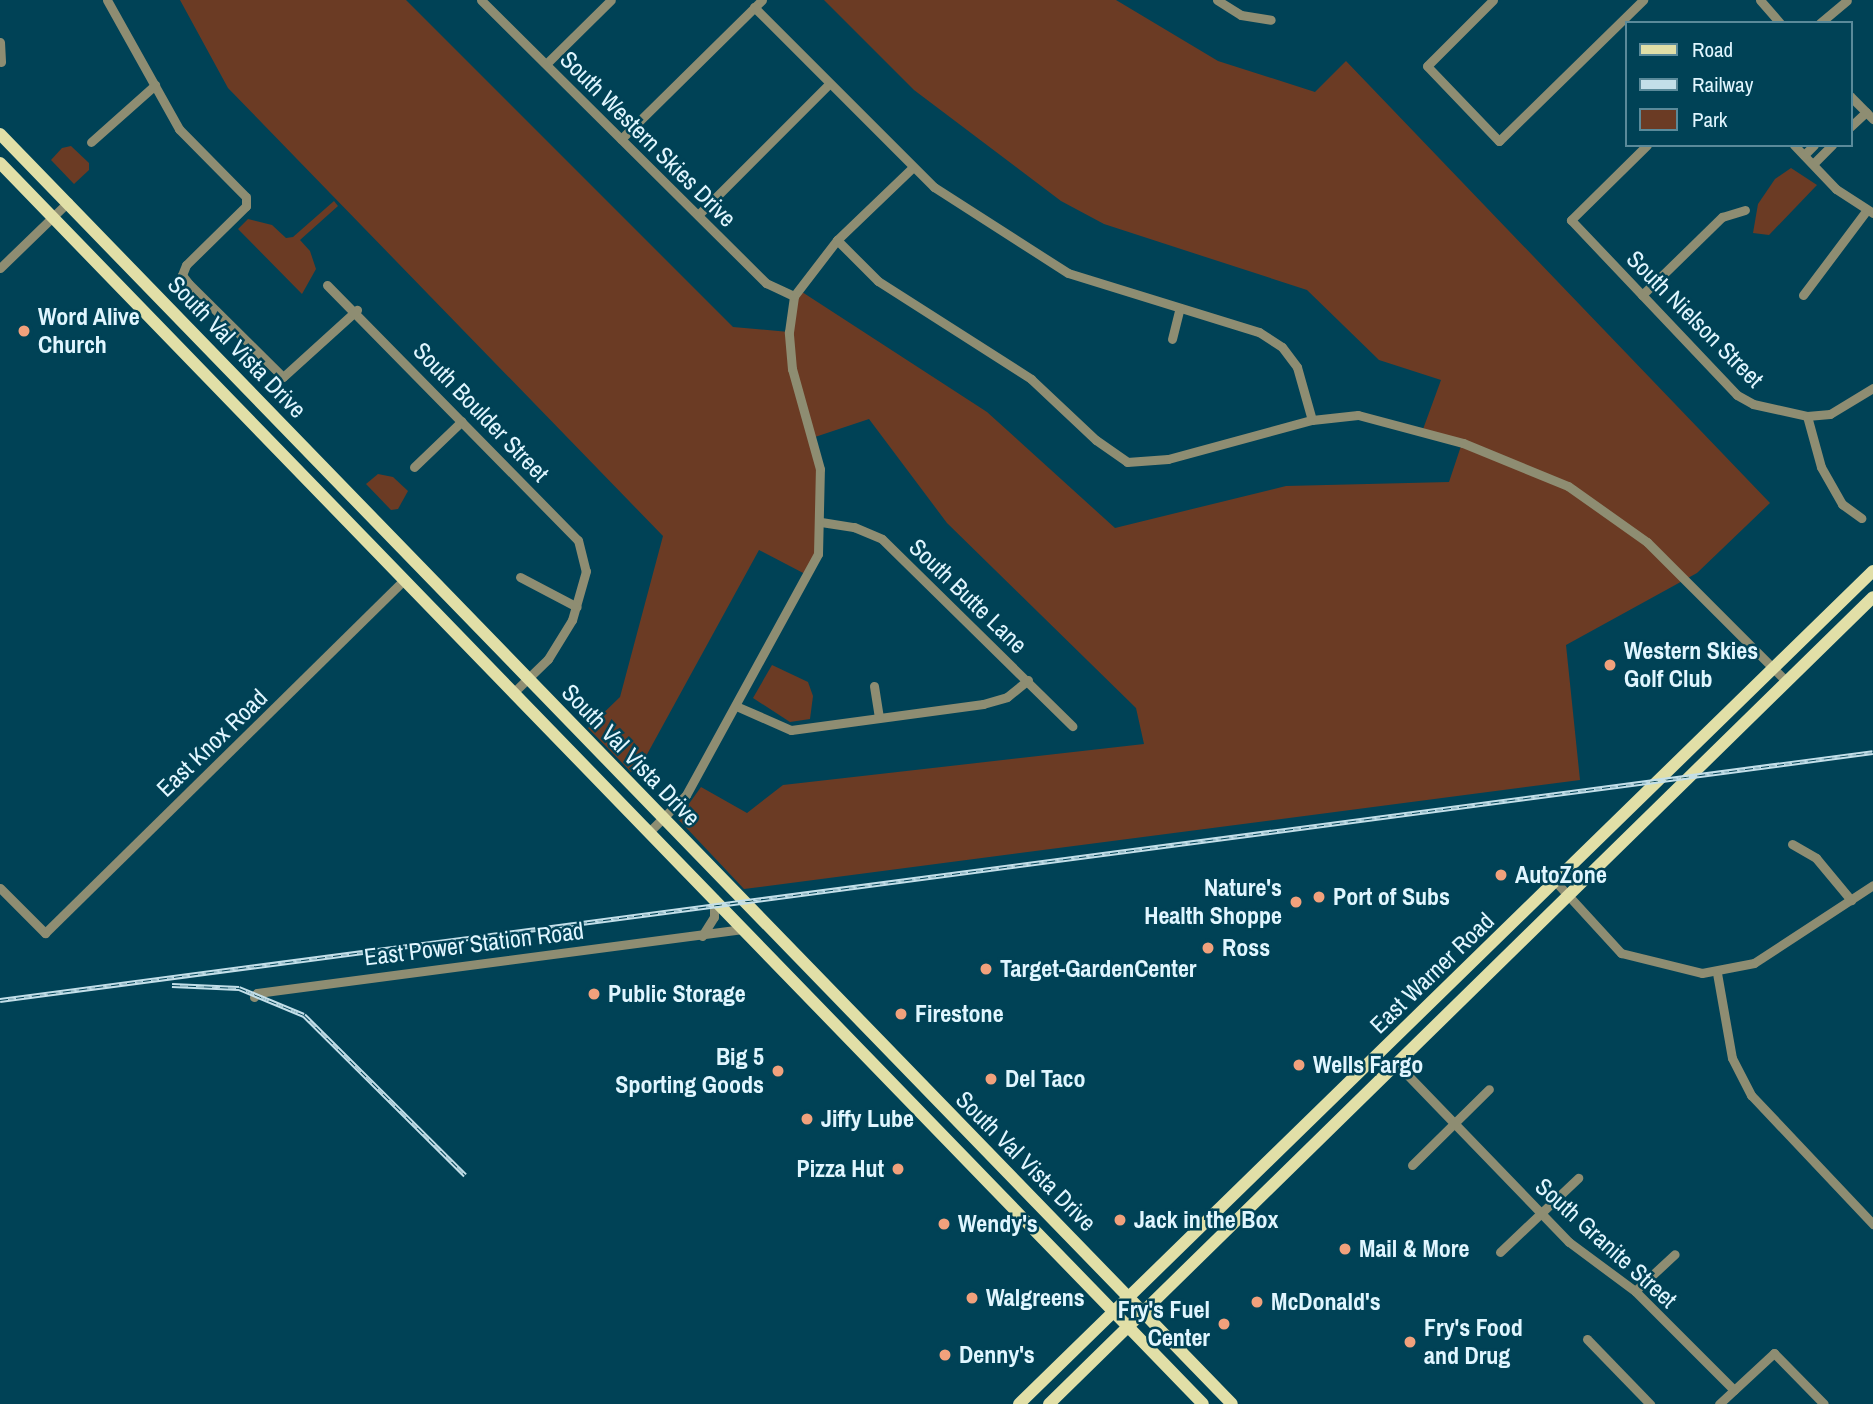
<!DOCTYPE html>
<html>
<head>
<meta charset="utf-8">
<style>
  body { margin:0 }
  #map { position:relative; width:1873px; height:1404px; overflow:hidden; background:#004256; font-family:"Archivo Narrow",sans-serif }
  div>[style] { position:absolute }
  .green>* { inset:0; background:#6b3b24 }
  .minor>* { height:9px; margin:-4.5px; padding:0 4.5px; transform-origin:4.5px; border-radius:4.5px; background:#8e8d72 }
  .major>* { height:12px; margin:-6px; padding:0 6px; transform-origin:6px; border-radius:6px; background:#e1dfa7 }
  .rail>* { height:5px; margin-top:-2.5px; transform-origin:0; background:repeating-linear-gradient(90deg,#004256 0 8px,#c3dfe9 0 16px); box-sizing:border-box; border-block:2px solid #c3dfe9 }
  .dots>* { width:19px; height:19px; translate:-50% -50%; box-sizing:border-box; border:4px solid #004256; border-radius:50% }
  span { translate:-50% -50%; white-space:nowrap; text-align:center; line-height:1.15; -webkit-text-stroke:5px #004256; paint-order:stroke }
  .street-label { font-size:24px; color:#e0f6ff }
  .poi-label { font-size:24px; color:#e0f6ff; font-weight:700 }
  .left { translate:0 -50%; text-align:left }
  .right { translate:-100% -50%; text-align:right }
  .legend { position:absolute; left:1625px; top:21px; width:228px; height:126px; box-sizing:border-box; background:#004256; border:2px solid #5a8a9a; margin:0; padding:9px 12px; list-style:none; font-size:21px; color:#e0f6ff }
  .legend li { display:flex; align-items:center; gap:14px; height:35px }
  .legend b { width:35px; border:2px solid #5a8a9a }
</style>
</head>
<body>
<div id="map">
  <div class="green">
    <i style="clip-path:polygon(180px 0,406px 0,733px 327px,789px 332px,799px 290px,987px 412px,1115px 528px,1286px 486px,1449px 482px,1462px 443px,1422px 432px,1441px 380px,1379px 360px,1307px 290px,1104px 224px,1061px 201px,914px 90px,824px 0,1116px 0,1218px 61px,1315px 92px,1346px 61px,1770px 503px,1697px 573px,1566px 645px,1580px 780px,744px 889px,678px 819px,701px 787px,747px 813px,783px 785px,1144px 744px,1136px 708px,947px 523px,869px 419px,812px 438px,820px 469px,818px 554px,807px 575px,759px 550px,645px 758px,631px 772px,588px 728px,620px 697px,663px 536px,228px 88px)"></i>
    <i style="clip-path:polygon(71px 146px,89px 163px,89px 170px,74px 184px,51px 160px,62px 148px)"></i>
    <i style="clip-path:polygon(1791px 168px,1817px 185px,1769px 235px,1753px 233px,1758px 204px,1775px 179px)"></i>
    <i style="clip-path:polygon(334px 201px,338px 206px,300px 240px,310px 251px,316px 269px,302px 294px,238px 229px,248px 219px,272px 225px,286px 238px,293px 237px)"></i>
    <i style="clip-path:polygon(378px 474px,393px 477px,408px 491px,398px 509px,391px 510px,366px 484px)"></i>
    <i style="clip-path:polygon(772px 665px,808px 682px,813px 696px,810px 719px,790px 722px,753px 698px)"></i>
  </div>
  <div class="minor">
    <i style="left:107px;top:0;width:148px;rotate:60.8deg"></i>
    <i style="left:179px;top:129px;width:95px;rotate:45.4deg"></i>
    <i style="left:246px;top:197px;width:9px;rotate:90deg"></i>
    <i style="left:246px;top:206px;width:84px;rotate:135.5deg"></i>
    <i style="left:186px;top:265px;width:11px;rotate:112deg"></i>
    <i style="left:182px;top:275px;width:11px;rotate:52deg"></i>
    <i style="left:189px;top:284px;width:132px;rotate:44.7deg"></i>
    <i style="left:283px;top:377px;width:100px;rotate:-42.2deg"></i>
    <i style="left:481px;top:0;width:402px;rotate:44.8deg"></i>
    <i style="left:766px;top:283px;width:31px;rotate:25deg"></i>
    <i style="left:1217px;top:0;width:28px;rotate:32deg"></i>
    <i style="left:1241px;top:15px;width:30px;rotate:9deg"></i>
    <i style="left:1493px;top:0;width:93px;rotate:135deg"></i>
    <i style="left:1427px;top:66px;width:104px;rotate:46.2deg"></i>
    <i style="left:1499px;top:141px;width:202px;rotate:-44.4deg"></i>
    <i style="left:1760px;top:0;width:30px;rotate:49deg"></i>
    <i style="left:754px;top:7px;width:255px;rotate:45deg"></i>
    <i style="left:934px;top:187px;width:159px;rotate:32.7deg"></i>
    <i style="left:1068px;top:273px;width:200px;rotate:17.2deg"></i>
    <i style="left:1259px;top:332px;width:27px;rotate:33deg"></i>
    <i style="left:1282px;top:347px;width:25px;rotate:53deg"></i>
    <i style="left:1297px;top:367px;width:55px;rotate:74.2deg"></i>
    <i style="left:1820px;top:23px;width:35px;rotate:-40deg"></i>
    <i style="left:0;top:42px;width:20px;rotate:87deg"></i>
    <i style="left:546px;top:64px;width:91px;rotate:-44.6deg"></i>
    <i style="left:1850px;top:96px;width:33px;rotate:45deg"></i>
    <i style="left:1850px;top:127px;width:22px;rotate:-43deg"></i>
    <i style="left:621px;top:139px;width:198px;rotate:-44.6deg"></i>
    <i style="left:91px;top:142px;width:86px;rotate:-41.7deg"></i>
    <i style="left:1647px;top:145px;width:107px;rotate:135.4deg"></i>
    <i style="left:1571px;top:220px;width:241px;rotate:46.5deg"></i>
    <i style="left:1737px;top:395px;width:18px;rotate:29deg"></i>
    <i style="left:1753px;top:404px;width:55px;rotate:12.5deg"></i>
    <i style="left:1807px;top:416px;width:23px;rotate:-5deg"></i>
    <i style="left:1830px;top:414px;width:50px;rotate:-31.2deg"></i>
    <i style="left:1794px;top:145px;width:61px;rotate:46.3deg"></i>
    <i style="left:1836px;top:189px;width:44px;rotate:33deg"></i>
    <i style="left:1804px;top:155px;width:14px;rotate:-45deg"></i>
    <i style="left:1813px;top:164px;width:27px;rotate:-45deg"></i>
    <i style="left:698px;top:215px;width:185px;rotate:-45deg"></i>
    <i style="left:837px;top:240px;width:58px;rotate:45deg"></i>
    <i style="left:878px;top:281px;width:182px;rotate:32.6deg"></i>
    <i style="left:1031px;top:379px;width:89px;rotate:43.2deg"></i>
    <i style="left:1096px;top:440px;width:38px;rotate:35deg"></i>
    <i style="left:1127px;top:462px;width:41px;rotate:-4.2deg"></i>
    <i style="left:1168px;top:459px;width:149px;rotate:-15.2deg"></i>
    <i style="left:1312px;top:420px;width:46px;rotate:-6.2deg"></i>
    <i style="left:1358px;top:415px;width:109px;rotate:14.9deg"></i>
    <i style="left:1463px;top:443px;width:113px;rotate:22.3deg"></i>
    <i style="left:1568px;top:486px;width:97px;rotate:35.3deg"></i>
    <i style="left:1647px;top:542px;width:198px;rotate:45deg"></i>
    <i style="left:0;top:268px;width:95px;rotate:-44.1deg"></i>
    <i style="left:327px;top:285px;width:358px;rotate:45.5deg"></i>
    <i style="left:578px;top:540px;width:32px;rotate:76deg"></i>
    <i style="left:586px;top:571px;width:51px;rotate:105.9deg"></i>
    <i style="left:572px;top:620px;width:46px;rotate:121.6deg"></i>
    <i style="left:548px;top:659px;width:47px;rotate:135.9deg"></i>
    <i style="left:1642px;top:295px;width:112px;rotate:-44.3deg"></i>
    <i style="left:1722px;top:217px;width:24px;rotate:-17deg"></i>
    <i style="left:1803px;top:295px;width:105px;rotate:-53.1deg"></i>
    <i style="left:1172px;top:339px;width:32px;rotate:-76deg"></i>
    <i style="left:1807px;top:416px;width:53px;rotate:74.6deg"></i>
    <i style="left:1821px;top:467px;width:43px;rotate:60.4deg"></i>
    <i style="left:1842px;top:504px;width:24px;rotate:36deg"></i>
    <i style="left:414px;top:467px;width:66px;rotate:-43.8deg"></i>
    <i style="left:821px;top:522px;width:33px;rotate:9deg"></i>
    <i style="left:854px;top:527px;width:30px;rotate:23deg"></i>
    <i style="left:882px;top:539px;width:267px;rotate:44.5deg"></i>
    <i style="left:520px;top:577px;width:64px;rotate:27.8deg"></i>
    <i style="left:874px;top:686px;width:32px;rotate:81deg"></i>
    <i style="left:736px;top:706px;width:60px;rotate:23.6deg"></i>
    <i style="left:791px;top:730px;width:194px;rotate:-7.7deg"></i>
    <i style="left:983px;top:704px;width:25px;rotate:-16deg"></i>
    <i style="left:1007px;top:697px;width:27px;rotate:-39deg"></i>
    <i style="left:650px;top:831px;width:51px;rotate:-45deg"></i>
    <i style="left:686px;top:795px;width:275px;rotate:-61.3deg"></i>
    <i style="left:818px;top:554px;width:85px;rotate:-88.7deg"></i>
    <i style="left:820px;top:469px;width:104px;rotate:-105.6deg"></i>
    <i style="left:792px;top:369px;width:37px;rotate:-95deg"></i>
    <i style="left:789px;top:332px;width:36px;rotate:-82deg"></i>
    <i style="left:794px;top:296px;width:71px;rotate:-52.5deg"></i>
    <i style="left:837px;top:240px;width:104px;rotate:-43.8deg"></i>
    <i style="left:1792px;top:844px;width:28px;rotate:30deg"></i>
    <i style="left:1816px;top:858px;width:55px;rotate:50.2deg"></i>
    <i style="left:1555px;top:881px;width:98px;rotate:47.5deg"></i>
    <i style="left:1621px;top:953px;width:83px;rotate:13.9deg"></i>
    <i style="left:1702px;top:973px;width:53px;rotate:-10.9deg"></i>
    <i style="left:1754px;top:963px;width:142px;rotate:-33.2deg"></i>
    <i style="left:0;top:888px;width:64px;rotate:45deg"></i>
    <i style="left:45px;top:933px;width:503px;rotate:-44.52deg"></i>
    <i style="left:702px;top:936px;width:22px;rotate:-58deg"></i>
    <i style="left:714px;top:917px;width:19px;rotate:-90deg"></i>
    <i style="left:1717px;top:973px;width:86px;rotate:80deg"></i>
    <i style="left:1732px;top:1058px;width:42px;rotate:62.8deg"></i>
    <i style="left:1751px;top:1095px;width:178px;rotate:46.6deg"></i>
    <i style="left:254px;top:997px;width:5px;rotate:-53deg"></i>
    <i style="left:257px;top:993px;width:490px;rotate:-7.5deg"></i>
    <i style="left:1396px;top:1063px;width:249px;rotate:46deg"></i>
    <i style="left:1569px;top:1242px;width:82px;rotate:36.6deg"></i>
    <i style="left:1635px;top:1291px;width:140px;rotate:45deg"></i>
    <i style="left:1412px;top:1165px;width:108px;rotate:-44.6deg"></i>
    <i style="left:1500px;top:1252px;width:108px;rotate:-43.5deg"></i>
    <i style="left:1635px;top:1291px;width:54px;rotate:-42.8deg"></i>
    <i style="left:1587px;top:1339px;width:91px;rotate:45.9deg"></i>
    <i style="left:1719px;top:1404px;width:75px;rotate:-42.8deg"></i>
    <i style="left:1774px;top:1353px;width:71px;rotate:45.6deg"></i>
  </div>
  <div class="major">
    <i style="left:0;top:134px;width:1769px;rotate:45.87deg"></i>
    <i style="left:0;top:163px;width:1728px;rotate:45.89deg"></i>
    <i style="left:1019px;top:1404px;width:1193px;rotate:-44.29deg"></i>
    <i style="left:1049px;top:1404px;width:1153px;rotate:-44.4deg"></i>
  </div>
  <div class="rail">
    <i style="left:172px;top:985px;width:67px;rotate:2.6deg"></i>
    <i style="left:239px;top:988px;width:70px;rotate:22.6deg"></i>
    <i style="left:304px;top:1015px;width:227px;rotate:44.8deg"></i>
    <i style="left:0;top:1000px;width:1889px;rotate:-7.54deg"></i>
  </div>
  <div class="dots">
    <i style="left:24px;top:331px;background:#f1a17c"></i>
    <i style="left:1610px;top:665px;background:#f1a17c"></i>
    <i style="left:1501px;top:875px;background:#f1a17c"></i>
    <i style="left:1319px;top:897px;background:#f1a17c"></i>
    <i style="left:1296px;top:902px;background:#f1a17c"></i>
    <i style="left:1208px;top:948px;background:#f1a17c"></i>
    <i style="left:986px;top:969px;background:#f1a17c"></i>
    <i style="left:594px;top:994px;background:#f1a17c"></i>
    <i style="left:901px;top:1014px;background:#f1a17c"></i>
    <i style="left:1299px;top:1065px;background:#f1a17c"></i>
    <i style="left:778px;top:1071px;background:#f1a17c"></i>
    <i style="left:991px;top:1079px;background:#f1a17c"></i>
    <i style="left:807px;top:1119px;background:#f1a17c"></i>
    <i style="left:898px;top:1169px;background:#f1a17c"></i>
    <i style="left:1120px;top:1220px;background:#f1a17c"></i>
    <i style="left:944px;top:1224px;background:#f1a17c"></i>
    <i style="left:1345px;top:1249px;background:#f1a17c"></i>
    <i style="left:972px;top:1298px;background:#f1a17c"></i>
    <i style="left:1257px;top:1302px;background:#f1a17c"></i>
    <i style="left:1224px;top:1324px;background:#f1a17c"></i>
    <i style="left:1410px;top:1342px;background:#f1a17c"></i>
    <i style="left:945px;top:1355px;background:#f1a17c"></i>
  </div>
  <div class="street-label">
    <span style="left:648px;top:139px;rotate:45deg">South Western Skies Drive</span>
    <span style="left:1695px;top:319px;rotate:45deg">South Nielson Street</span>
    <span style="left:237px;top:347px;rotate:46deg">South Val Vista Drive</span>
    <span style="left:481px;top:412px;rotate:46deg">South Boulder Street</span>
    <span style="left:968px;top:596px;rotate:44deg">South Butte Lane</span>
    <span style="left:212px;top:743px;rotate:-44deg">East Knox Road</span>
    <span style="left:631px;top:755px;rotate:46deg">South Val Vista Drive</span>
    <span style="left:474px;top:944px;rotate:-7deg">East Power Station Road</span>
    <span style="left:1432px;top:973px;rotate:-44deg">East Warner Road</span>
    <span style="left:1026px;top:1161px;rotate:45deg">South Val Vista Drive</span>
    <span style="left:1606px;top:1243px;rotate:42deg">South Granite Street</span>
  </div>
  <div class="poi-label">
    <span class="left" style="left:38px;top:331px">Word Alive<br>Church</span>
    <span class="left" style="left:1624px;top:665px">Western Skies<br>Golf Club</span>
    <span class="left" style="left:1515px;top:875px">AutoZone</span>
    <span class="right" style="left:1282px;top:902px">Nature's<br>Health Shoppe</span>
    <span class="left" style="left:1333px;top:897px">Port of Subs</span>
    <span class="left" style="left:1222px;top:948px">Ross</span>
    <span class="left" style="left:1000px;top:969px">Target-GardenCenter</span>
    <span class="left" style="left:608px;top:994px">Public Storage</span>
    <span class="left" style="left:915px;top:1014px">Firestone</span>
    <span class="right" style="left:764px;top:1071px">Big 5<br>Sporting Goods</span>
    <span class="left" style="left:1313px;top:1065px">Wells Fargo</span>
    <span class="left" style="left:1005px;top:1079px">Del Taco</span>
    <span class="left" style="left:821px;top:1119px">Jiffy Lube</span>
    <span class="right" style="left:884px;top:1169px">Pizza Hut</span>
    <span class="left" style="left:1134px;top:1220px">Jack in the Box</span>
    <span class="left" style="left:958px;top:1224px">Wendy's</span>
    <span class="left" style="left:1359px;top:1249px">Mail &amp; More</span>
    <span class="left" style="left:986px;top:1298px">Walgreens</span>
    <span class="left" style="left:1271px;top:1302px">McDonald's</span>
    <span class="right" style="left:1210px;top:1324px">Fry's Fuel<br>Center</span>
    <span class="left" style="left:1424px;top:1342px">Fry's Food<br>and Drug</span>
    <span class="left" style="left:959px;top:1355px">Denny's</span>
  </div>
  <ul class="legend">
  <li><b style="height:9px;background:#e1dfa7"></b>Road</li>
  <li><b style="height:9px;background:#c3dfe9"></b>Railway</li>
  <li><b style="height:19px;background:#6b3b24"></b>Park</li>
  </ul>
</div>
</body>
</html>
